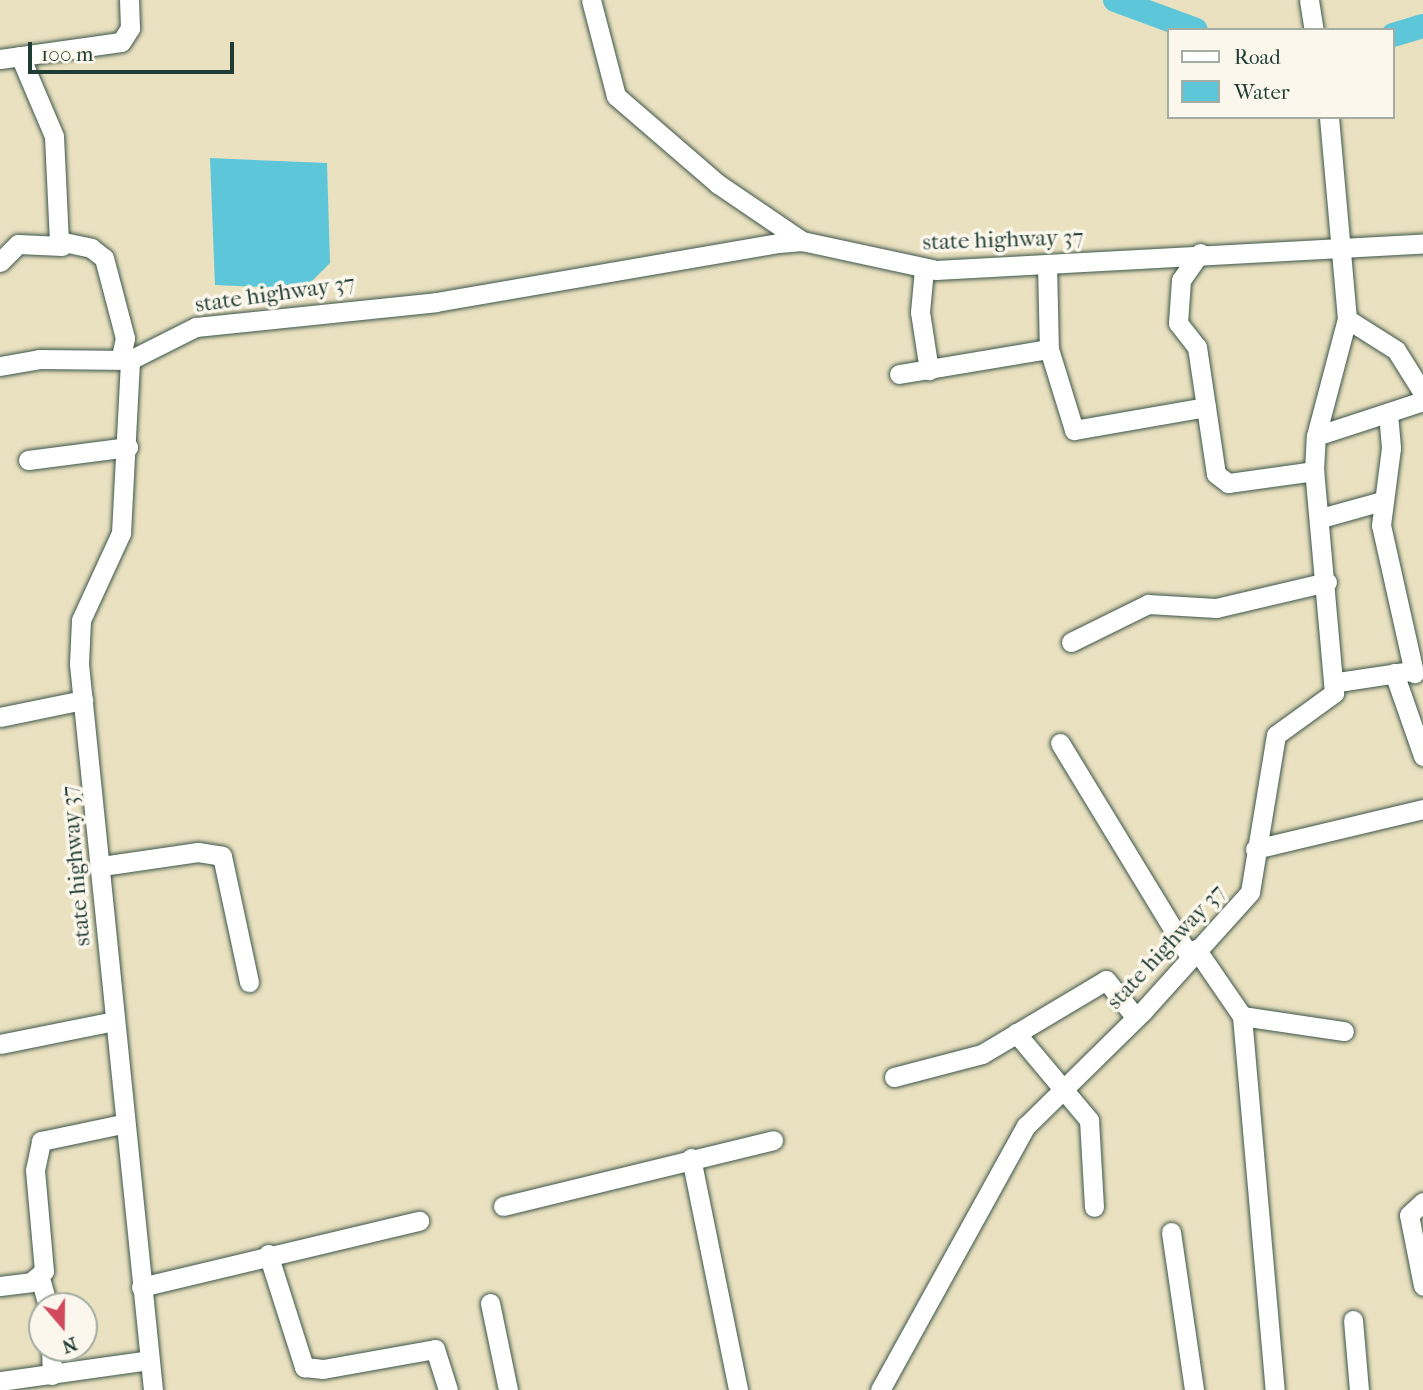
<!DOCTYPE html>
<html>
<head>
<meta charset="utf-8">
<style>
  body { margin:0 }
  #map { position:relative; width:1423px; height:1390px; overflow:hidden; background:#eae1c0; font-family:"IM FELL French Canon",serif }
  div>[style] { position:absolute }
  .water>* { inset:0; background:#5dc6d9 }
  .river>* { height:24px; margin:-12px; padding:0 12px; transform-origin:12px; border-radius:12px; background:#5dc6d9 }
  .roads { filter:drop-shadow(0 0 2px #3d5649) drop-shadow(0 0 2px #3d5649) }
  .minor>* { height:19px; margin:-9.5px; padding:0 9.5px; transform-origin:9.5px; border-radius:9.5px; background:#fff }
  span { translate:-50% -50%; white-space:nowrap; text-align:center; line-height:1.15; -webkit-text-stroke:7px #fbf7ec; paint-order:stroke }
  .street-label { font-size:23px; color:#1f3d34 }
  .legend { position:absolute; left:1167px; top:28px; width:228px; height:91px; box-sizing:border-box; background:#fbf7ec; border:2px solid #a3ada2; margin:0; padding:9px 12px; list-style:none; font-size:21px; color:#1f3d34 }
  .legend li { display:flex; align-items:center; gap:14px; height:35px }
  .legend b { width:35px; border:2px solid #a3ada2 }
  .north { position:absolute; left:28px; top:1292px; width:70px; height:70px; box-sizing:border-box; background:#fbf7ec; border:2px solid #a3ada2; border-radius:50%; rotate:160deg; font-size:19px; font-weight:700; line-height:28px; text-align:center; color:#1f3d34 }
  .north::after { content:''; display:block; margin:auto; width:24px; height:32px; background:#d1495b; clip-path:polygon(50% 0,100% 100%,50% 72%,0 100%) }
  .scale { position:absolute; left:28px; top:42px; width:206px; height:32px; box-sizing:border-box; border:4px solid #1f3d34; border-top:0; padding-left:9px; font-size:21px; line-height:24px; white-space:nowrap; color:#1f3d34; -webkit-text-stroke:5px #fbf7ec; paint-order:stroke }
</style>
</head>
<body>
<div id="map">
  <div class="water">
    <i style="clip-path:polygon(210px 158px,327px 163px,330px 263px,304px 289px,215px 285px)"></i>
  </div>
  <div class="river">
    <i style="left:1115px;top:0;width:86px;rotate:20.3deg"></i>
    <i style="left:1393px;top:35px;width:31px;rotate:-17deg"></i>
  </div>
  <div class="roads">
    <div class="minor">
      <i style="left:591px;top:0;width:99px;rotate:75.4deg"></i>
      <i style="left:616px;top:96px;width:135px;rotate:40.8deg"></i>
      <i style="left:718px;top:184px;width:102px;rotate:34.2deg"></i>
      <i style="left:1309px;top:0;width:30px;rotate:81deg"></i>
      <i style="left:20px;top:56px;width:87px;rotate:67deg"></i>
      <i style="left:54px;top:136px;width:105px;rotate:87.3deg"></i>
      <i style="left:59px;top:241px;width:33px;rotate:12deg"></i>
      <i style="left:91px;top:248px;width:16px;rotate:38deg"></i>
      <i style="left:104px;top:258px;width:83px;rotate:75.3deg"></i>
      <i style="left:125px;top:338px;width:19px;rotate:102deg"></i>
      <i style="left:0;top:59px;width:122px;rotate:-8deg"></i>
      <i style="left:121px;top:42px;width:17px;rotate:-57deg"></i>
      <i style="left:130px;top:28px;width:28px;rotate:-92deg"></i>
      <i style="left:1200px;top:253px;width:33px;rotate:125deg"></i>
      <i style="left:1181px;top:280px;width:43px;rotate:94deg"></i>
      <i style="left:1178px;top:323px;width:31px;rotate:52deg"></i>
      <i style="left:1197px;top:347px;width:128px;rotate:81.5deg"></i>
      <i style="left:1216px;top:474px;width:15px;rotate:37deg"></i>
      <i style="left:1228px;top:483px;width:87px;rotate:-7.9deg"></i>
      <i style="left:0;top:262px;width:25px;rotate:-45deg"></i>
      <i style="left:18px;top:244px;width:44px;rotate:2.6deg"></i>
      <i style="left:1047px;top:264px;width:85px;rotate:88.7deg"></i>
      <i style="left:1049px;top:349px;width:85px;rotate:72.8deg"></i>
      <i style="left:1074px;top:430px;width:134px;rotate:-9.9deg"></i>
      <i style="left:924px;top:269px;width:43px;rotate:95.3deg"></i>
      <i style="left:920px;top:312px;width:59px;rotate:81.2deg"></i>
      <i style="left:1347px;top:319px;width:58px;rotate:32.3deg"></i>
      <i style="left:1396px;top:350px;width:51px;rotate:57.9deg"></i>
      <i style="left:0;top:366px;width:40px;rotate:-10deg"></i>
      <i style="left:39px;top:359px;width:91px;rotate:0.6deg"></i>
      <i style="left:899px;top:374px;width:152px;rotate:-9.5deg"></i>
      <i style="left:1388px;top:413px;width:35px;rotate:85deg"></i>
      <i style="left:1391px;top:448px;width:78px;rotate:97.4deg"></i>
      <i style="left:1381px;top:525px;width:152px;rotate:77.4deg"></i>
      <i style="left:1316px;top:436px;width:113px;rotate:-18.1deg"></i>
      <i style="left:28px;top:460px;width:101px;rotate:-7.4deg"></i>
      <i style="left:1321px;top:518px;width:63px;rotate:-15.6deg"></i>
      <i style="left:1071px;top:642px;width:86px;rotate:-26.3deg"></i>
      <i style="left:1148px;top:604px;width:68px;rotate:3.4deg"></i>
      <i style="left:1216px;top:608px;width:114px;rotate:-13.2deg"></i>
      <i style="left:1394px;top:673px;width:88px;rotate:70.7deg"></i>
      <i style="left:1338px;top:682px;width:68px;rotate:-8.5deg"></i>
      <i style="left:0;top:717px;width:85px;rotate:-11.6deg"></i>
      <i style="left:1060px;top:743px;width:250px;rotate:58.7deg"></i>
      <i style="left:1255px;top:849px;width:173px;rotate:-13.4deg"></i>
      <i style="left:102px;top:866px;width:97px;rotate:-8.3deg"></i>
      <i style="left:198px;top:852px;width:24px;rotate:9deg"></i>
      <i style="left:222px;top:856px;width:129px;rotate:77.9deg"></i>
      <i style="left:1196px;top:949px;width:81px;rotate:55.5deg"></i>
      <i style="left:1242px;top:1016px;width:103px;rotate:8.4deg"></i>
      <i style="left:1242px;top:1016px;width:375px;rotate:85deg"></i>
      <i style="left:1016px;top:1033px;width:114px;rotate:50deg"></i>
      <i style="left:1089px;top:1120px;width:87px;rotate:86.7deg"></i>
      <i style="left:0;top:1044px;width:116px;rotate:-11.4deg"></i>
      <i style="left:894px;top:1077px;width:91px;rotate:-14.6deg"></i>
      <i style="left:982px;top:1054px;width:144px;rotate:-30.8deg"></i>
      <i style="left:1106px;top:980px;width:48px;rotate:51.7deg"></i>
      <i style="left:691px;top:1158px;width:237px;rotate:78.5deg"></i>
      <i style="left:1423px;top:1202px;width:19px;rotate:137deg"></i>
      <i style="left:1409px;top:1215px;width:72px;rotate:78.8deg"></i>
      <i style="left:503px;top:1206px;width:278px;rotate:-13.7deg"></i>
      <i style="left:1171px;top:1232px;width:160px;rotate:81.7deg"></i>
      <i style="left:268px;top:1254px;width:119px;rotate:72.3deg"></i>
      <i style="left:304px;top:1367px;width:19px;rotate:6deg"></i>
      <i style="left:323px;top:1369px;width:114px;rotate:-10.1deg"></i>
      <i style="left:435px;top:1349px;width:43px;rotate:72.4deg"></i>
      <i style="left:40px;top:1278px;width:29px;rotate:74deg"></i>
      <i style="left:0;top:1286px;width:31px;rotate:-7deg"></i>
      <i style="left:31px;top:1282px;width:17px;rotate:-40deg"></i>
      <i style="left:44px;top:1271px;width:101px;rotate:-95.1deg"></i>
      <i style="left:35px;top:1170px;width:30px;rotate:-78deg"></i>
      <i style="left:41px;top:1141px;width:83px;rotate:-11.9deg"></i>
      <i style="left:141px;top:1287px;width:286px;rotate:-13.4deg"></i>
      <i style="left:490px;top:1303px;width:89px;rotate:78.3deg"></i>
      <i style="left:1353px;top:1320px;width:70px;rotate:85.1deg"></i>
      <i style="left:51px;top:1348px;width:27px;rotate:88deg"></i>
      <i style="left:0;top:1381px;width:150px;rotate:-8deg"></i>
      <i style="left:153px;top:1390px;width:730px;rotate:-95.82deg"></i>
      <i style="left:79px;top:664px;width:44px;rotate:-87.4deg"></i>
      <i style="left:81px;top:620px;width:96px;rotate:-65.3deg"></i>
      <i style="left:121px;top:533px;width:173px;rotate:-87deg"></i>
      <i style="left:130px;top:360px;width:74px;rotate:-26.6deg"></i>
      <i style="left:196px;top:327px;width:241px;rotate:-5.9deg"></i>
      <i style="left:436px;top:302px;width:348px;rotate:-9.8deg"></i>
      <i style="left:779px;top:243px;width:23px;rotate:-5deg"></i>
      <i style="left:802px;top:241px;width:137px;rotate:12.2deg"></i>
      <i style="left:936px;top:270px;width:488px;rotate:-3.1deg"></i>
      <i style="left:880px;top:1390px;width:302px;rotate:-61.1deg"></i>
      <i style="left:1026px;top:1126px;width:164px;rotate:-44.5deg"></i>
      <i style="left:1143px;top:1011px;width:160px;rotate:-48deg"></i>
      <i style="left:1250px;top:892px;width:159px;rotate:-80.6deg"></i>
      <i style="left:1276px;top:735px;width:72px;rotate:-35.9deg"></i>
      <i style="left:1334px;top:693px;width:223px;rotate:-95.1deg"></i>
      <i style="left:1314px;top:471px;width:35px;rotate:-87deg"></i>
      <i style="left:1316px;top:436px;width:121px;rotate:-75.2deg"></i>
      <i style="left:1347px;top:319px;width:203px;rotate:-95.1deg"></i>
    </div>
  </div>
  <div class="street-label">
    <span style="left:1003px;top:240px;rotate:-2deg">state highway 37</span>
    <span style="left:275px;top:294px;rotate:-8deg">state highway 37</span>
    <span style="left:76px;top:866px;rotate:-95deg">state highway 37</span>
    <span style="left:1166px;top:947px;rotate:-47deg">state highway 37</span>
  </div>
  <ul class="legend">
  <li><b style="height:9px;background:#fff"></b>Road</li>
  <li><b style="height:19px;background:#5dc6d9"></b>Water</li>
  </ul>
  <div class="north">N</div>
  <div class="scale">100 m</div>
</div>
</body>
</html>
